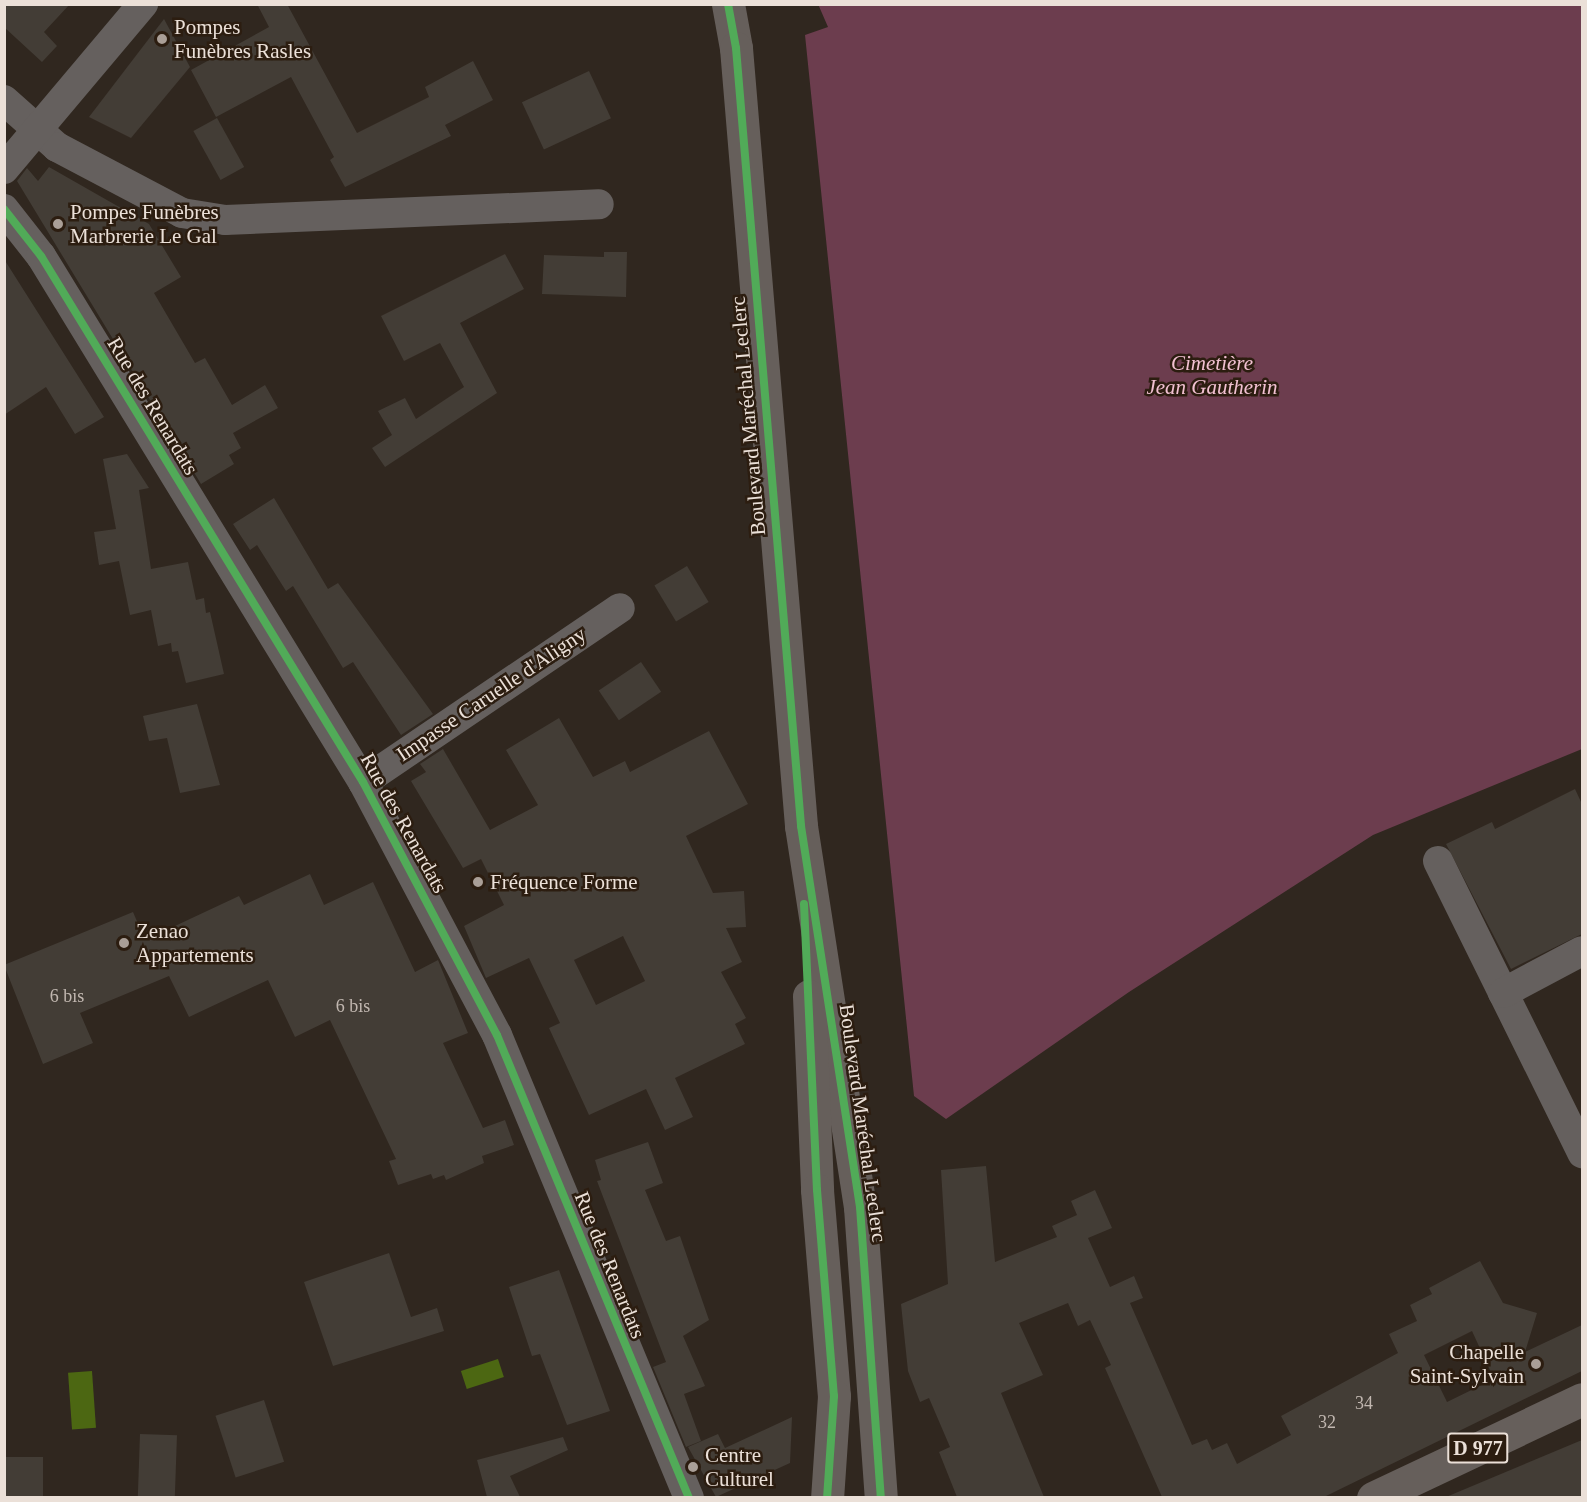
<!DOCTYPE html>
<html>
<head>
<meta charset="utf-8">
<style>
  body { margin:0 }
  #map { position:relative; width:1587px; height:1502px; overflow:hidden; background:#30271f; font-family:"Times New Roman",serif }
  div>[style] { position:absolute }
  .green>* { inset:0; background:#6c3d4e }
  .water>* { inset:0; background:#4c6712; transform-origin:0 0 }
  .building>* { inset:0; background:#433d36; transform-origin:0 0 }
  .minor>* { height:30px; margin:-15px; padding:0 15px; transform-origin:15px; border-radius:15px; background:#65605e }
  .primary>* { height:33px; margin:-16.5px; padding:0 16.5px; transform-origin:16.5px; border-radius:16.5px; background:#665f5b }
  .cycleway>* { height:8px; margin:-4px; padding:0 4px; transform-origin:4px; border-radius:4px; background:#51ab58 }
  .dots>* { width:16px; height:16px; translate:-50% -50%; box-sizing:border-box; border:3px solid #2c1d10; border-radius:50% }
  span { translate:-50% -50%; white-space:nowrap; text-align:center; line-height:1.15; -webkit-text-stroke:5px #2c1d10; paint-order:stroke }
  .number-label { font-size:18px; color:#c1b7b0 }
  .number-label span { -webkit-text-stroke-width:0 }
  .shield-label span { padding:2px 4px; background:#2c1d10; border:2px solid; border-radius:4px; -webkit-text-stroke-width:0 }
  .shield-label { font-size:20px; color:#ebe0d8; font-weight:700 }
  .poi-label { font-size:21px; color:#ebe0d8 }
  .left { translate:0 -50%; text-align:left }
  .right { translate:-100% -50%; text-align:right }
  .park-label { font-size:21px; color:#f2c1d2; font-style:italic }
  .street-label { font-size:21px; color:#ebe0d8 }
  .frame { position:absolute; inset:0; border:6px solid #ebe0d8; pointer-events:none }
</style>
</head>
<body>
<div id="map">
  <div class="green">
    <i style="clip-path:polygon(818px 4px,1582px 5px,1582px 749px,1373px 835px,1129px 992px,946px 1119px,914px 1096px,805px 35px,828px 27px)"></i>
  </div>
  <div class="water">
    <i style="left:498px;top:1359px;width:19px;height:39px;rotate:72deg"></i>
    <i style="left:92px;top:1371px;width:57px;height:24px;rotate:86deg"></i>
  </div>
  <div class="building">
    <i style="clip-path:polygon(4px 4px,70px 4px,44px 32px,57px 46px,42px 62px,4px 27px)"></i>
    <i style="clip-path:polygon(257px 4px,287px 4px,357px 133px,429px 97px,425px 87px,473px 61px,493px 100px,445px 125px,451px 136px,345px 187px,330px 160px,334px 157px,291px 77px,216px 117px,191px 70px,269px 27px)"></i>
    <i style="clip-path:polygon(164px 19px,190px 67px,131px 138px,89px 117px)"></i>
    <i style="left:589px;top:71px;width:52px;height:74px;rotate:65deg"></i>
    <i style="left:217px;top:118px;width:56px;height:27px;rotate:61deg"></i>
    <i style="clip-path:polygon(49px 167px,149px 224px,181px 277px,154px 293px,195px 363px,205px 358px,232px 405px,265px 385px,278px 408px,233px 433px,241px 448px,229px 455px,234px 464px,201px 484px,17px 181px,27px 168px,38px 181px)"></i>
    <i style="clip-path:polygon(604px 252px,627px 252px,626px 297px,542px 294px,544px 255px,604px 257px)"></i>
    <i style="clip-path:polygon(505px 254px,524px 289px,460px 323px,497px 393px,385px 467px,372px 448px,392px 435px,378px 411px,405px 398px,416px 419px,464px 387px,440px 343px,404px 361px,381px 316px)"></i>
    <i style="clip-path:polygon(4px 259px,104px 417px,75px 434px,46px 387px,4px 415px)"></i>
    <i style="clip-path:polygon(127px 454px,149px 488px,139px 490px,151px 569px,188px 562px,196px 600px,204px 598px,206px 613px,210px 612px,224px 674px,186px 683px,178px 651px,172px 652px,171px 643px,158px 646px,151px 610px,130px 615px,119px 561px,99px 565px,94px 532px,116px 529px,103px 459px)"></i>
    <i style="clip-path:polygon(274px 498px,328px 589px,338px 583px,433px 714px,401px 735px,353px 662px,343px 668px,293px 586px,286px 591px,257px 545px,250px 550px,233px 524px)"></i>
    <i style="left:687px;top:566px;width:42px;height:38px;rotate:59deg"></i>
    <i style="left:641px;top:662px;width:36px;height:51px;rotate:56deg"></i>
    <i style="clip-path:polygon(197px 704px,220px 785px,180px 793px,167px 738px,149px 741px,143px 716px)"></i>
    <i style="clip-path:polygon(evenodd,559px 718px,593px 777px,625px 761px,630px 772px,709px 731px,748px 804px,686px 836px,713px 893px,744px 891px,746px 927px,726px 928px,742px 962px,721px 972px,746px 1018px,735px 1024px,745px 1044px,675px 1078px,693px 1117px,665px 1130px,646px 1089px,589px 1115px,549px 1028px,560px 1023px,529px 958px,486px 978px,464px 926px,504px 905px,481px 859px,463px 868px,411px 781px,426px 772px,420px 764px,443px 749px,490px 830px,538px 805px,506px 750px,559px 718px,623px 936px,645px 981px,596px 1005px,574px 960px,623px 936px)"></i>
    <i style="clip-path:polygon(1575px 789px,1582px 804px,1582px 934px,1511px 969px,1446px 844px,1492px 822px,1495px 829px)"></i>
    <i style="clip-path:polygon(310px 874px,324px 905px,373px 882px,415px 972px,438px 960px,468px 1033px,443px 1043px,483px 1128px,505px 1120px,514px 1145px,482px 1156px,484px 1163px,446px 1180px,444px 1175px,433px 1179px,431px 1174px,398px 1185px,389px 1161px,396px 1159px,330px 1020px,295px 1037px,268px 980px,189px 1017px,169px 976px,80px 1013px,93px 1043px,43px 1064px,4px 965px,133px 912px,145px 940px,239px 896px,244px 905px)"></i>
    <i style="clip-path:polygon(648px 1142px,663px 1183px,645px 1190px,666px 1241px,680px 1236px,709px 1320px,683px 1336px,705px 1386px,684px 1394px,701px 1441px,686px 1447px,653px 1367px,666px 1362px,597px 1181px,601px 1180px,595px 1160px)"></i>
    <i style="clip-path:polygon(evenodd,986px 1166px,995px 1262px,1057px 1237px,1052px 1226px,1077px 1215px,1071px 1201px,1095px 1190px,1112px 1228px,1088px 1238px,1110px 1287px,1134px 1276px,1143px 1298px,1130px 1303px,1192px 1445px,1207px 1439px,1212px 1450px,1227px 1443px,1237px 1464px,1291px 1435px,1281px 1416px,1398px 1353px,1389px 1334px,1417px 1321px,1410px 1305px,1432px 1294px,1429px 1288px,1480px 1261px,1503px 1303px,1537px 1313px,1525px 1352px,1582px 1325px,1582px 1371px,1324px 1497px,1162px 1497px,1105px 1368px,1111px 1365px,1090px 1320px,1078px 1326px,1068px 1303px,1019px 1323px,1043px 1375px,1001px 1393px,1044px 1497px,957px 1497px,939px 1452px,950px 1447px,929px 1398px,920px 1402px,908px 1371px,901px 1304px,948px 1284px,941px 1170px,986px 1166px,1472px 1331px,1494px 1379px,1447px 1402px,1424px 1355px,1472px 1331px)"></i>
    <i style="clip-path:polygon(389px 1253px,411px 1317px,437px 1308px,444px 1331px,333px 1366px,304px 1282px)"></i>
    <i style="clip-path:polygon(559px 1270px,610px 1411px,567px 1425px,540px 1354px,532px 1356px,509px 1287px)"></i>
    <i style="left:264px;top:1400px;width:65px;height:51px;rotate:72deg"></i>
    <i style="clip-path:polygon(792px 1417px,790px 1463px,716px 1497px,688px 1447px,718px 1434px,725px 1448px)"></i>
    <i style="left:140px;top:1434px;width:37px;height:63px;rotate:2deg"></i>
    <i style="clip-path:polygon(563px 1437px,568px 1450px,510px 1476px,520px 1497px,487px 1497px,477px 1460px)"></i>
    <i style="clip-path:polygon(1582px 1440px,1582px 1497px,1446px 1497px)"></i>
    <i style="left:4px;top:1457px;width:39px;height:40px"></i>
  </div>
  <div class="minor">
    <i style="left:4px;top:100px;width:71px;rotate:41.6deg"></i>
    <i style="left:57px;top:147px;width:141px;rotate:27.8deg"></i>
    <i style="left:182px;top:213px;width:44px;rotate:9.2deg"></i>
    <i style="left:225px;top:220px;width:374px;rotate:-2.4deg"></i>
    <i style="left:4px;top:169px;width:216px;rotate:-49.9deg"></i>
    <i style="left:4px;top:209px;width:60px;rotate:51.8deg"></i>
    <i style="left:41px;top:256px;width:617px;rotate:58.53deg"></i>
    <i style="left:363px;top:782px;width:286px;rotate:62.1deg"></i>
    <i style="left:497px;top:1035px;width:501px;rotate:67.48deg"></i>
    <i style="left:363px;top:782px;width:310px;rotate:-34.1deg"></i>
    <i style="left:1438px;top:861px;width:326px;rotate:63.7deg"></i>
    <i style="left:1503px;top:993px;width:89px;rotate:-28deg"></i>
  </div>
  <div class="primary">
    <i style="left:728px;top:4px;width:45px;rotate:79.7deg"></i>
    <i style="left:736px;top:48px;width:781px;rotate:85.22deg"></i>
    <i style="left:801px;top:826px;width:386px;rotate:81.2deg"></i>
    <i style="left:860px;top:1207px;width:292px;rotate:85.9deg"></i>
    <i style="left:809px;top:996px;width:194px;rotate:87.6deg"></i>
    <i style="left:817px;top:1190px;width:207px;rotate:85.3deg"></i>
    <i style="left:834px;top:1396px;width:102px;rotate:93.9deg"></i>
    <i style="left:1373px;top:1498px;width:231px;rotate:-25.3deg"></i>
  </div>
  <div class="cycleway">
    <i style="left:728px;top:4px;width:45px;rotate:79.7deg"></i>
    <i style="left:736px;top:48px;width:781px;rotate:85.22deg"></i>
    <i style="left:801px;top:826px;width:386px;rotate:81.2deg"></i>
    <i style="left:860px;top:1207px;width:292px;rotate:85.9deg"></i>
    <i style="left:4px;top:209px;width:60px;rotate:51.8deg"></i>
    <i style="left:41px;top:256px;width:617px;rotate:58.53deg"></i>
    <i style="left:363px;top:782px;width:286px;rotate:62.1deg"></i>
    <i style="left:497px;top:1035px;width:501px;rotate:67.48deg"></i>
    <i style="left:804px;top:904px;width:286px;rotate:87.4deg"></i>
    <i style="left:817px;top:1190px;width:207px;rotate:85.3deg"></i>
    <i style="left:834px;top:1396px;width:102px;rotate:93.9deg"></i>
  </div>
  <div class="dots">
    <i style="left:162px;top:39px;background:#aa9f97"></i>
    <i style="left:58px;top:224px;background:#aa9f97"></i>
    <i style="left:478px;top:882px;background:#aa9f97"></i>
    <i style="left:124px;top:943px;background:#aa9f97"></i>
    <i style="left:1536px;top:1364px;background:#aa9f97"></i>
    <i style="left:693px;top:1467px;background:#aa9f97"></i>
  </div>
  <div class="number-label">
    <span style="left:67px;top:996px">6 bis</span>
    <span style="left:353px;top:1006px">6 bis</span>
    <span style="left:1364px;top:1403px">34</span>
    <span style="left:1327px;top:1422px">32</span>
  </div>
  <div class="shield-label">
    <span style="left:1478px;top:1448px">D 977</span>
  </div>
  <div class="poi-label">
    <span class="left" style="left:174px;top:39px">Pompes<br>Funèbres Rasles</span>
    <span class="left" style="left:70px;top:224px">Pompes Funèbres<br>Marbrerie Le Gal</span>
    <span class="left" style="left:490px;top:882px">Fréquence Forme</span>
    <span class="left" style="left:136px;top:943px">Zenao<br>Appartements</span>
    <span class="right" style="left:1524px;top:1364px">Chapelle<br>Saint-Sylvain</span>
    <span class="left" style="left:705px;top:1467px">Centre<br>Culturel</span>
  </div>
  <div class="park-label">
    <span style="left:1212px;top:375px">Cimetière<br>Jean Gautherin</span>
  </div>
  <div class="street-label">
    <span style="left:153px;top:406px;rotate:59deg">Rue des Renardats</span>
    <span style="left:748px;top:416px;rotate:-95deg">Boulevard Maréchal Leclerc</span>
    <span style="left:491px;top:694px;rotate:-34deg">Impasse Caruelle d'Aligny</span>
    <span style="left:404px;top:823px;rotate:61deg">Rue des Renardats</span>
    <span style="left:863px;top:1123px;rotate:82deg">Boulevard Maréchal Leclerc</span>
    <span style="left:610px;top:1265px;rotate:68deg">Rue des Renardats</span>
  </div>
  <div class="frame"></div>
</div>
</body>
</html>
